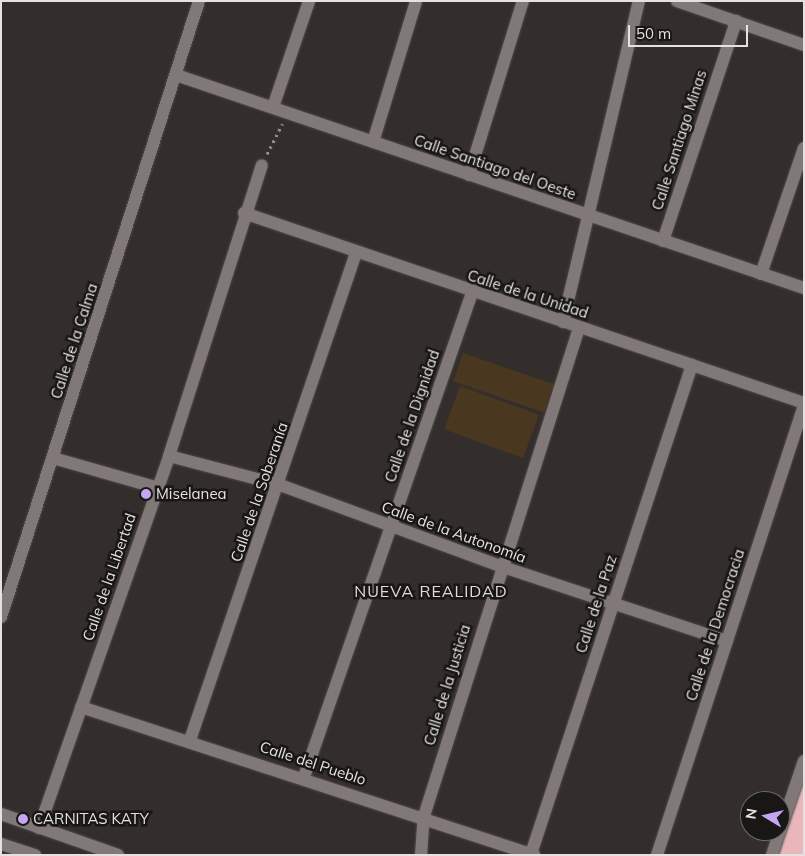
<!DOCTYPE html>
<html>
<head>
<meta charset="utf-8">
<style>
  body { margin:0 }
  #map { position:relative; width:805px; height:856px; overflow:hidden; background:#332e2c; font-family:Mulish,sans-serif }
  div>[style] { position:absolute }
  .green>* { inset:0; background:#4a3720; transform-origin:0 0 }
  .building>* { inset:0; background:#e9b7ba }
  .path>* { height:3px; margin-top:-1.5px; transform-origin:0; background:repeating-linear-gradient(90deg,#938f8e 0 2.5px,transparent 0 6.5px) }
  .roads { filter:drop-shadow(0 0 1px #504b4a) drop-shadow(0 0 1px #504b4a) }
  .minor>* { height:12px; margin:-6px; padding:0 6px; transform-origin:6px; border-radius:6px; background:#807978 }
  .secondary>* { height:12px; margin:-6px; padding:0 6px; transform-origin:6px; border-radius:6px; background:#807978 }
  .dots>* { width:14px; height:14px; translate:-50% -50%; box-sizing:border-box; border:2px solid #191616; border-radius:50% }
  span { translate:-50% -50%; white-space:nowrap; text-align:center; line-height:1.15; -webkit-text-stroke:5px #191616; paint-order:stroke }
  .street-label { font-size:15px; color:#e5e2e1 }
  .poi-label { font-size:15px; color:#e5e2e1 }
  .left { translate:0 -50%; text-align:left }
  .neighbourhood-label { font-size:16px; color:#e1dad8; letter-spacing:1px }
  .frame { position:absolute; inset:0; border:2px solid #e5e2e1; pointer-events:none }
  .north { position:absolute; left:740px; top:791px; width:50px; height:50px; box-sizing:border-box; background:#191616; border:1px solid #6b6867; border-radius:50%; rotate:279deg; font-size:14px; font-weight:700; line-height:20px; text-align:center; color:#e5e2e1 }
  .north::after { content:''; display:block; margin:auto; width:18px; height:22px; background:#c5a6f0; clip-path:polygon(50% 0,100% 100%,50% 72%,0 100%) }
  .scale { position:absolute; left:628px; top:25px; width:120px; height:22px; box-sizing:border-box; border:2px solid #e5e2e1; border-top:0; padding-left:6px; font-size:15px; line-height:18px; white-space:nowrap; color:#e5e2e1; -webkit-text-stroke:4px #191616; paint-order:stroke }
</style>
</head>
<body>
<div id="map">
  <div class="green">
    <i style="left:463px;top:353px;width:96px;height:30px;rotate:19deg"></i>
    <i style="left:460px;top:386px;width:84px;height:46px;rotate:20deg"></i>
  </div>
  <div class="building">
    <i style="clip-path:polygon(804px 779px,804px 855px,778px 855px)"></i>
  </div>
  <div class="path">
    <i style="left:267px;top:154px;width:34px;rotate:-63deg"></i>
  </div>
  <div class="roads">
    <div class="minor">
      <i style="left:677px;top:1px;width:134px;rotate:19.1deg"></i>
      <i style="left:176px;top:75px;width:663px;rotate:18.74deg"></i>
      <i style="left:273px;top:107px;width:112px;rotate:-71.2deg"></i>
      <i style="left:373px;top:142px;width:147px;rotate:-73deg"></i>
      <i style="left:469px;top:175px;width:182px;rotate:-72.8deg"></i>
      <i style="left:244px;top:213px;width:591px;rotate:18.74deg"></i>
      <i style="left:663px;top:241px;width:232px;rotate:-71.6deg"></i>
      <i style="left:761px;top:274px;width:133px;rotate:-71.2deg"></i>
      <i style="left:563px;top:322px;width:330px;rotate:-76.7deg"></i>
      <i style="left:169px;top:456px;width:115px;rotate:14.6deg"></i>
      <i style="left:280px;top:485px;width:234px;rotate:20.2deg"></i>
      <i style="left:500px;top:566px;width:239px;rotate:18.3deg"></i>
      <i style="left:53px;top:458px;width:109px;rotate:15.9deg"></i>
      <i style="left:1px;top:617px;width:647px;rotate:-72.18deg"></i>
      <i style="left:81px;top:707px;width:477px;rotate:18.1deg"></i>
      <i style="left:190px;top:740px;width:515px;rotate:-71.18deg"></i>
      <i style="left:304px;top:777px;width:512px;rotate:-70.86deg"></i>
      <i style="left:39px;top:828px;width:394px;rotate:-70.7deg"></i>
      <i style="left:169px;top:456px;width:305px;rotate:-72.3deg"></i>
      <i style="left:780px;top:831px;width:74px;rotate:-71.1deg"></i>
      <i style="left:531px;top:854px;width:515px;rotate:-71.78deg"></i>
      <i style="left:421px;top:855px;width:39px;rotate:-86deg"></i>
      <i style="left:424px;top:816px;width:512px;rotate:-72.38deg"></i>
      <i style="left:657px;top:855px;width:472px;rotate:-71.9deg"></i>
      <i style="left:772px;top:855px;width:25px;rotate:-72deg"></i>
    </div>
    <div class="secondary">
      <i style="left:1px;top:814px;width:124px;rotate:19.3deg"></i>
      <i style="left:1px;top:844px;width:36px;rotate:18deg"></i>
    </div>
  </div>
  <div class="dots">
    <i style="left:146px;top:494px;background:#c5a6f0"></i>
    <i style="left:23px;top:819px;background:#c5a6f0"></i>
  </div>
  <div class="street-label">
    <span style="left:679px;top:140px;rotate:-72deg">Calle Santiago Minas</span>
    <span style="left:495px;top:167px;rotate:19deg">Calle Santiago del Oeste</span>
    <span style="left:528px;top:294px;rotate:18deg">Calle de la Unidad</span>
    <span style="left:74px;top:341px;rotate:-72deg">Calle de la Calma</span>
    <span style="left:412px;top:416px;rotate:-71deg">Calle de la Dignidad</span>
    <span style="left:259px;top:492px;rotate:-71deg">Calle de la Soberanía</span>
    <span style="left:454px;top:532px;rotate:20deg">Calle de la Autonomía</span>
    <span style="left:109px;top:577px;rotate:-71deg">Calle de la Libertad</span>
    <span style="left:596px;top:604px;rotate:-72deg">Calle de la Paz</span>
    <span style="left:715px;top:625px;rotate:-72deg">Calle de la Democracia</span>
    <span style="left:447px;top:685px;rotate:-73deg">Calle de la Justicia</span>
    <span style="left:313px;top:763px;rotate:18deg">Calle del Pueblo</span>
  </div>
  <div class="poi-label">
    <span class="left" style="left:156px;top:494px">Miselanea</span>
    <span class="left" style="left:33px;top:819px">CARNITAS KATY</span>
  </div>
  <div class="neighbourhood-label">
    <span style="left:431px;top:591px">NUEVA REALIDAD</span>
  </div>
  <div class="frame"></div>
  <div class="north">N</div>
  <div class="scale">50 m</div>
</div>
</body>
</html>
